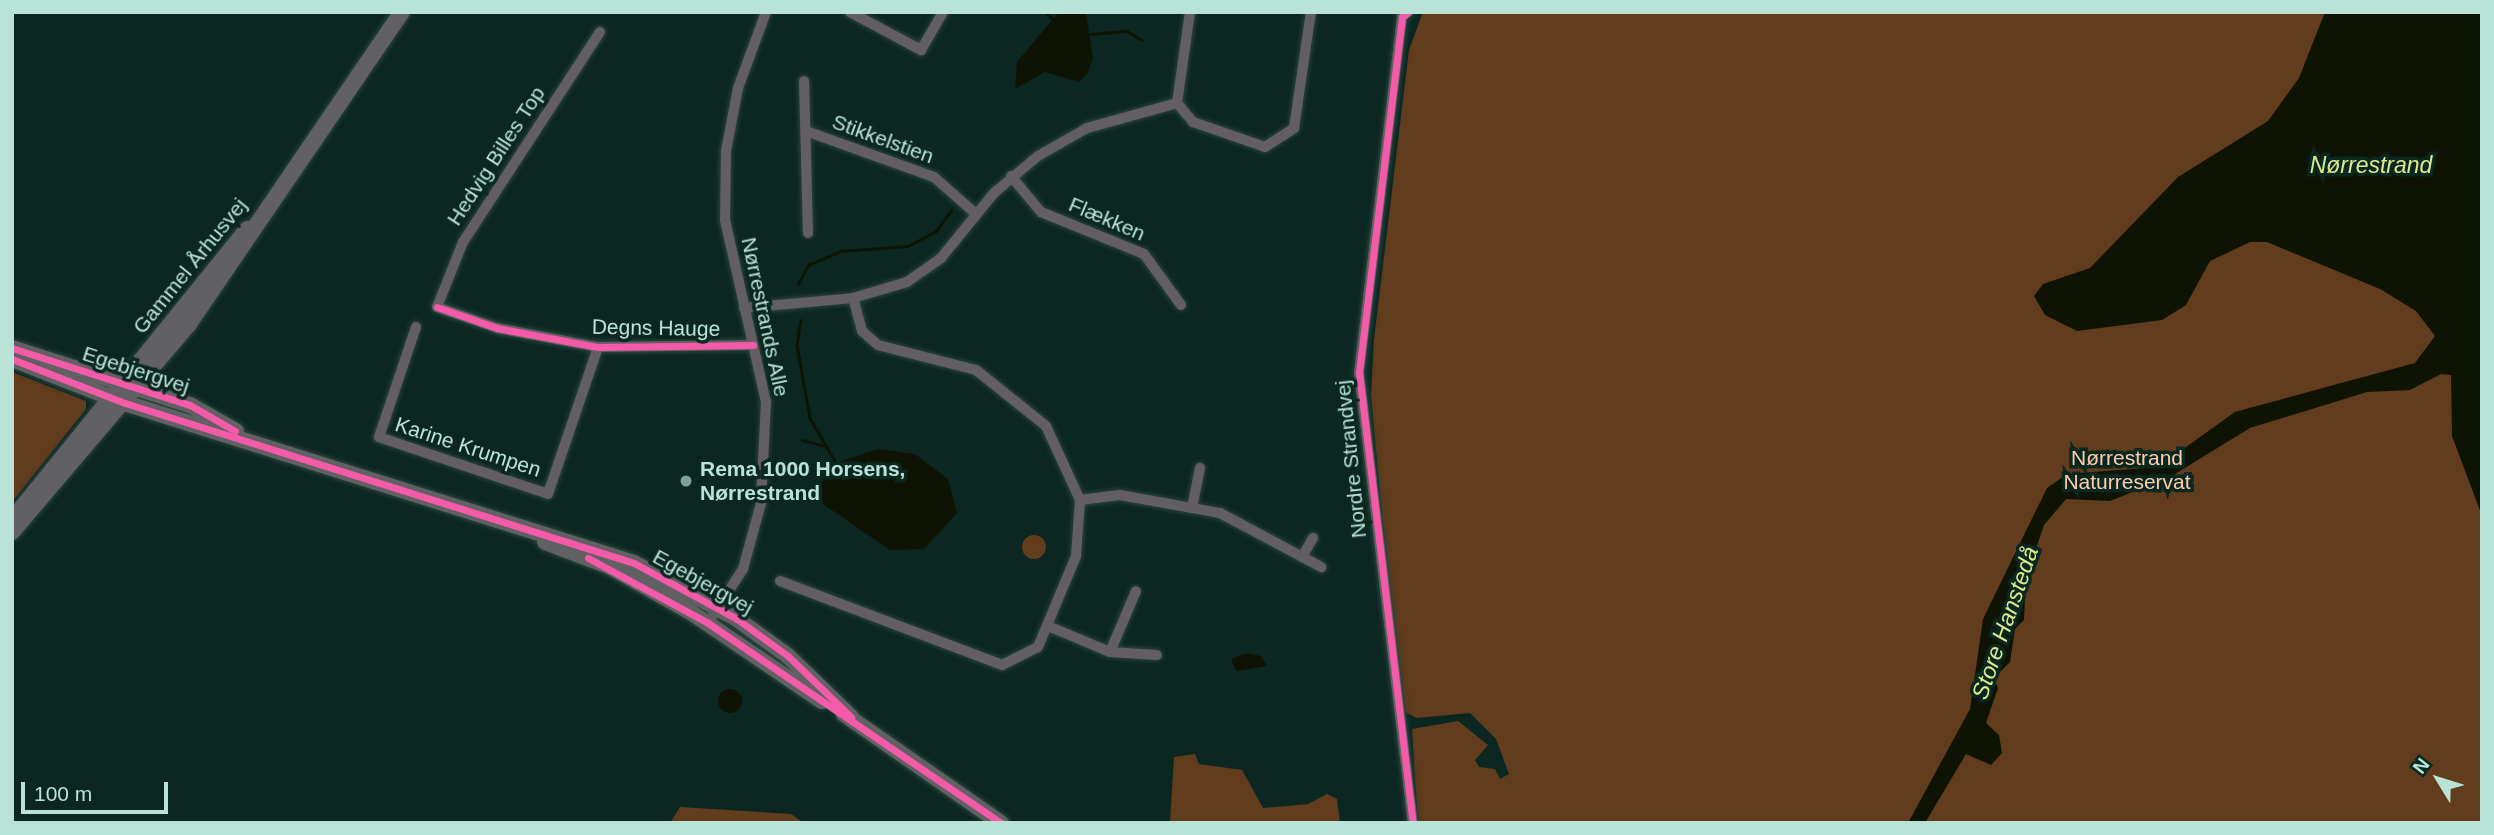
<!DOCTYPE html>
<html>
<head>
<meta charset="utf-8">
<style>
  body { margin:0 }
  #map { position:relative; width:2494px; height:835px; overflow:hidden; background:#0c2722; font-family:Arial,sans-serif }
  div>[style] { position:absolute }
  .green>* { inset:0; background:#613c1d }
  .round { border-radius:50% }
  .water>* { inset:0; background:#0f1304 }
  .stream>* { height:2.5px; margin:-1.25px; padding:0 1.25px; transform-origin:1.25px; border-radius:1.25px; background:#0f1304 }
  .roads { filter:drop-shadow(0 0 2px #2a433d) drop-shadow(0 0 2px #2a433d) }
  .street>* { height:10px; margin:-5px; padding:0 5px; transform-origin:5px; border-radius:5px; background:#635e61 }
  .secondary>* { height:16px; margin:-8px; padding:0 8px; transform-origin:8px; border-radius:8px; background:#616062 }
  .cycleway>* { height:7px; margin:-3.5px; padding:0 3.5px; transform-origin:3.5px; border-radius:3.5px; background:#f35aa7 }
  .dots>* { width:19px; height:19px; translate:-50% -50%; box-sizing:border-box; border:4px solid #0a2720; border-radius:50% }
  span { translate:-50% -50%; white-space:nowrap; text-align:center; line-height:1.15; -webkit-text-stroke:7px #0a2720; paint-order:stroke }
  .street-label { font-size:21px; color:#bae3d7 }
  .park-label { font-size:21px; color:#fecdad }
  .poi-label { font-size:21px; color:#bae3d7; font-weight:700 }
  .left { translate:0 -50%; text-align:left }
  .water-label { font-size:23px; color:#ddea8d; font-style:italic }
  .frame { position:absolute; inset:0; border:14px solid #bae3d7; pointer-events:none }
  .north { position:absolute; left:2403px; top:744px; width:70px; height:70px; -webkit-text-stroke:5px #0a2720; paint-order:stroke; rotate:308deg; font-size:19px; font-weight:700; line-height:28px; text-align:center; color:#bae3d7 }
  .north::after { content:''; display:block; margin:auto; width:24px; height:32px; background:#bae3d7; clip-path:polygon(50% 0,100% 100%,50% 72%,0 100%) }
  .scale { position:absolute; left:21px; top:782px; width:147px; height:32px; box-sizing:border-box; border:4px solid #bae3d7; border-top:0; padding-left:9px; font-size:21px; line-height:24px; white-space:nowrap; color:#bae3d7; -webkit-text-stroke:5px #0a2720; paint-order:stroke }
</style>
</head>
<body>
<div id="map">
  <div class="green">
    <i style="clip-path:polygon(1423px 12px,2482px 12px,2482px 823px,1418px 823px,1412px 729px,1458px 721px,1488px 745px,1475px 760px,1479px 767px,1495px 769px,1500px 779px,1509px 774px,1496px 739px,1470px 713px,1417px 718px,1405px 712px,1388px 579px,1371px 395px,1374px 339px,1409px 50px)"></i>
    <i style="clip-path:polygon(12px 372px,86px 401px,86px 409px,12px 502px)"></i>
    <i class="round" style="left:1022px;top:535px;width:24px;height:24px"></i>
    <i style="clip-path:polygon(1195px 754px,1199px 764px,1242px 770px,1263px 808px,1308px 804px,1327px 794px,1337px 799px,1340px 823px,1170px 823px,1174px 757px)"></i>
    <i style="clip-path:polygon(680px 807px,791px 814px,804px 823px,670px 823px)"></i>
  </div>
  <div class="water">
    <i style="clip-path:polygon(1059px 12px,1086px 12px,1093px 59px,1087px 74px,1079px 82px,1045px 72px,1015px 89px,1017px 62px)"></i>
    <i style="clip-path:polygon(2325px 12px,2482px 12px,2482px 516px,2452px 436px,2451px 375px,2441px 374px,2410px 390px,2367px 392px,2250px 428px,2170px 477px,2110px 501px,2066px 499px,2044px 525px,2026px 578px,2024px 620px,2015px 629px,2010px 662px,1994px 678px,1998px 688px,1986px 723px,1999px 735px,2002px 753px,1991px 765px,1966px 754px,1925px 823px,1908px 823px,1970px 709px,1983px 619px,2047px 488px,2067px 474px,2158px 467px,2235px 412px,2415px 363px,2435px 336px,2416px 311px,2380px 289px,2267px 242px,2250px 242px,2210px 261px,2186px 305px,2162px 320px,2077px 331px,2045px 315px,2034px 296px,2043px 284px,2090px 268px,2178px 177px,2268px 121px,2299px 78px)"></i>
    <i style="clip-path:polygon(878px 449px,915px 454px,948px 479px,957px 513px,924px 549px,890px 550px,823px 504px,819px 490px,830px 465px)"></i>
    <i style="clip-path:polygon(1247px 653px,1261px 656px,1267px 666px,1236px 671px,1231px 659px)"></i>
    <i class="round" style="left:718px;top:689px;width:24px;height:24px"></i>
  </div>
  <div class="stream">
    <i style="left:1046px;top:12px;width:10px;rotate:45deg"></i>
    <i style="left:1091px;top:34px;width:36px;rotate:-5deg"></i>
    <i style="left:1127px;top:31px;width:17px;rotate:31deg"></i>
    <i style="left:798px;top:284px;width:21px;rotate:-62deg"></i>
    <i style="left:808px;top:265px;width:36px;rotate:-23deg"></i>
    <i style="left:841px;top:251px;width:67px;rotate:-4.3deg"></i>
    <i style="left:908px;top:246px;width:32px;rotate:-28deg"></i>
    <i style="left:936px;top:231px;width:26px;rotate:-54deg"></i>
    <i style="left:801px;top:320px;width:25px;rotate:99deg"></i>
    <i style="left:797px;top:345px;width:74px;rotate:79.9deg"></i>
    <i style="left:810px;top:418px;width:50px;rotate:59.8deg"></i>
    <i style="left:802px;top:440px;width:25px;rotate:14deg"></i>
  </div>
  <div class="roads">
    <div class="street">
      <i style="left:850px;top:12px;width:81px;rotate:28.2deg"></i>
      <i style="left:921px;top:50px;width:44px;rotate:-59.9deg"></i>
      <i style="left:1190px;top:12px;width:92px;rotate:98.1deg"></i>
      <i style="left:1177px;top:103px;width:25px;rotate:50deg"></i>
      <i style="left:1193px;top:122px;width:76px;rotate:19.1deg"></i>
      <i style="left:1265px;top:147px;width:35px;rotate:-33deg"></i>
      <i style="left:1294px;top:128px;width:117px;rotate:-81.7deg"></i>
      <i style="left:1408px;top:12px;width:8px;rotate:140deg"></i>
      <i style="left:1402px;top:17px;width:358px;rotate:96.9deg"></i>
      <i style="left:1359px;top:372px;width:454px;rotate:83.2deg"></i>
      <i style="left:600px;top:32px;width:251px;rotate:123.1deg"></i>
      <i style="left:463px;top:242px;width:70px;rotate:111.8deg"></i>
      <i style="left:437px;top:307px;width:64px;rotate:19.3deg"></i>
      <i style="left:497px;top:328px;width:103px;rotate:10.7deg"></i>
      <i style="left:598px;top:347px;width:155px;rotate:-0.7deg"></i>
      <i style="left:804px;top:81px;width:152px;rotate:88.5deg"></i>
      <i style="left:806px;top:131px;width:136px;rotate:19.8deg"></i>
      <i style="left:934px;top:177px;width:56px;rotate:41.4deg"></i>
      <i style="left:1011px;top:176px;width:47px;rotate:50.2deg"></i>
      <i style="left:1041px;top:212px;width:111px;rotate:22.2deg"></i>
      <i style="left:1144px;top:254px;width:63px;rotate:54deg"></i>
      <i style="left:744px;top:308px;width:109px;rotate:-5.2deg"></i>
      <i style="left:853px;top:298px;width:56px;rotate:-16.5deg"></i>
      <i style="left:907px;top:282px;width:42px;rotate:-35.2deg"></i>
      <i style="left:941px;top:258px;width:84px;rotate:-50.8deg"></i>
      <i style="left:994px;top:193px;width:57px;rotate:-40.1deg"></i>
      <i style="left:1038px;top:156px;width:56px;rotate:-29.7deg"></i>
      <i style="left:1087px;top:128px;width:93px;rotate:-15.5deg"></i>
      <i style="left:416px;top:327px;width:116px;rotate:108.6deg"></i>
      <i style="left:379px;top:437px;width:178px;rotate:18.6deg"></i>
      <i style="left:548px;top:494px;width:155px;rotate:-71.2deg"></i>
      <i style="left:1080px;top:500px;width:40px;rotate:-7.1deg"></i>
      <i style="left:1120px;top:495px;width:102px;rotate:10.2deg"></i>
      <i style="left:1220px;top:513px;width:115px;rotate:28.1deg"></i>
      <i style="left:1192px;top:508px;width:41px;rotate:-78.7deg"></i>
      <i style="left:1302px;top:557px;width:22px;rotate:-60deg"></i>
      <i style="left:780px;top:581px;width:237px;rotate:20.7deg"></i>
      <i style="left:1002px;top:665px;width:40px;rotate:-26.6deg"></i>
      <i style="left:1038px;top:647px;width:99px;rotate:-67.3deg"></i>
      <i style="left:1076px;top:556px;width:56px;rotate:-85.9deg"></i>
      <i style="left:1080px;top:500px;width:81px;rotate:-114.7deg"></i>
      <i style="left:1046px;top:426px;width:90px;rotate:-141.3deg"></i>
      <i style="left:976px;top:370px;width:101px;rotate:-165.7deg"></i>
      <i style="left:878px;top:345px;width:21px;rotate:-139deg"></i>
      <i style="left:862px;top:331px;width:34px;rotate:-105deg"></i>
      <i style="left:708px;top:623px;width:64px;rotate:-57.1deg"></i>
      <i style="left:743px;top:569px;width:68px;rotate:-74.7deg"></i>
      <i style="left:761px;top:503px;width:101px;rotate:-87.2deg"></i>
      <i style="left:766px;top:402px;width:187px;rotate:-102.7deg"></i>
      <i style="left:725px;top:220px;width:69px;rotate:-89.2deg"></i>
      <i style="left:726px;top:151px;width:64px;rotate:-79.2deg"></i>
      <i style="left:738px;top:88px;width:81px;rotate:-69.8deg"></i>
      <i style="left:1048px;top:626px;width:67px;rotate:22.8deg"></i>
      <i style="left:1110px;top:652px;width:47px;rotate:3.7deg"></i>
      <i style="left:1110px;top:652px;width:66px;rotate:-66.9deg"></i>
    </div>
    <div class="secondary">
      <i style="left:12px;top:348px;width:187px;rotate:17.8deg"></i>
      <i style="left:190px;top:405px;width:53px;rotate:29.5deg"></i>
      <i style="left:12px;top:359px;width:121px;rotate:21.3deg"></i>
      <i style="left:125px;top:403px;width:534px;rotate:17.45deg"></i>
      <i style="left:634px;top:563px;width:117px;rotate:28.5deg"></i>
      <i style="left:737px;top:619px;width:63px;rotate:36deg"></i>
      <i style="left:788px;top:656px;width:88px;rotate:44.1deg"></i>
      <i style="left:19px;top:511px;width:363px;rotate:-51deg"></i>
      <i style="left:12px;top:532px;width:273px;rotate:-49.6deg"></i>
      <i style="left:189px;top:324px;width:378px;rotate:-55.7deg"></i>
      <i style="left:545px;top:542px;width:68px;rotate:20.6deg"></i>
      <i style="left:609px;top:566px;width:95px;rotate:29.5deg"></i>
      <i style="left:692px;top:613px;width:157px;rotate:34.1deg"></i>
      <i style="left:844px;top:714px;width:191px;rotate:34.8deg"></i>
    </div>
  </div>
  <div class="cycleway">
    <i style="left:1408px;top:12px;width:8px;rotate:140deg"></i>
    <i style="left:1402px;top:17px;width:358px;rotate:96.9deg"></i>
    <i style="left:1359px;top:372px;width:454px;rotate:83.2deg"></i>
    <i style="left:437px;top:307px;width:64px;rotate:19.3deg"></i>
    <i style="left:497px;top:328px;width:103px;rotate:10.7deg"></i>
    <i style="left:598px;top:347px;width:155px;rotate:-0.7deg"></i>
    <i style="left:12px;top:348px;width:187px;rotate:17.8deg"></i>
    <i style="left:190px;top:405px;width:52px;rotate:30deg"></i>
    <i style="left:12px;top:359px;width:121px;rotate:21.3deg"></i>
    <i style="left:125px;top:403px;width:534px;rotate:17.45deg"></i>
    <i style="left:634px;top:563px;width:117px;rotate:28.5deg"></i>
    <i style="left:737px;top:619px;width:63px;rotate:36deg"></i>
    <i style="left:788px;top:656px;width:88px;rotate:44.1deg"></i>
    <i style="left:588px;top:558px;width:136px;rotate:28.4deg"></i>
    <i style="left:708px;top:623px;width:355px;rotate:34.3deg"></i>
  </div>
  <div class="dots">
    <i style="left:686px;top:481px;background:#7da198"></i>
  </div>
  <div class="street-label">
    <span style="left:883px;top:139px;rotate:20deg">Stikkelstien</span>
    <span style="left:496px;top:156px;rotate:-57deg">Hedvig Billes Top</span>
    <span style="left:1107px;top:219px;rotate:23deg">Flækken</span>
    <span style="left:190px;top:266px;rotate:-51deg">Gammel Århusvej</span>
    <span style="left:765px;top:317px;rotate:78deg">Nørrestrands Alle</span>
    <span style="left:656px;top:328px;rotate:1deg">Degns Hauge</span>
    <span style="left:136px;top:370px;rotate:18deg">Egebjergvej</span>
    <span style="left:468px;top:447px;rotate:18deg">Karine Krumpen</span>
    <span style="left:1351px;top:459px;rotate:-96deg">Nordre Strandvej</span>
    <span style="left:703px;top:582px;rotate:29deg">Egebjergvej</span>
  </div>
  <div class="park-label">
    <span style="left:2127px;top:470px">Nørrestrand<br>Naturreservat</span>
  </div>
  <div class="poi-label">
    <span class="left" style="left:700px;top:481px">Rema 1000 Horsens,<br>Nørrestrand</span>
  </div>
  <div class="water-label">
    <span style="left:2371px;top:165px">Nørrestrand</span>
    <span style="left:2005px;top:623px;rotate:-71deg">Store Hanstedå</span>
  </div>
  <div class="frame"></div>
  <div class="north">N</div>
  <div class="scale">100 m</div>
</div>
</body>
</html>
